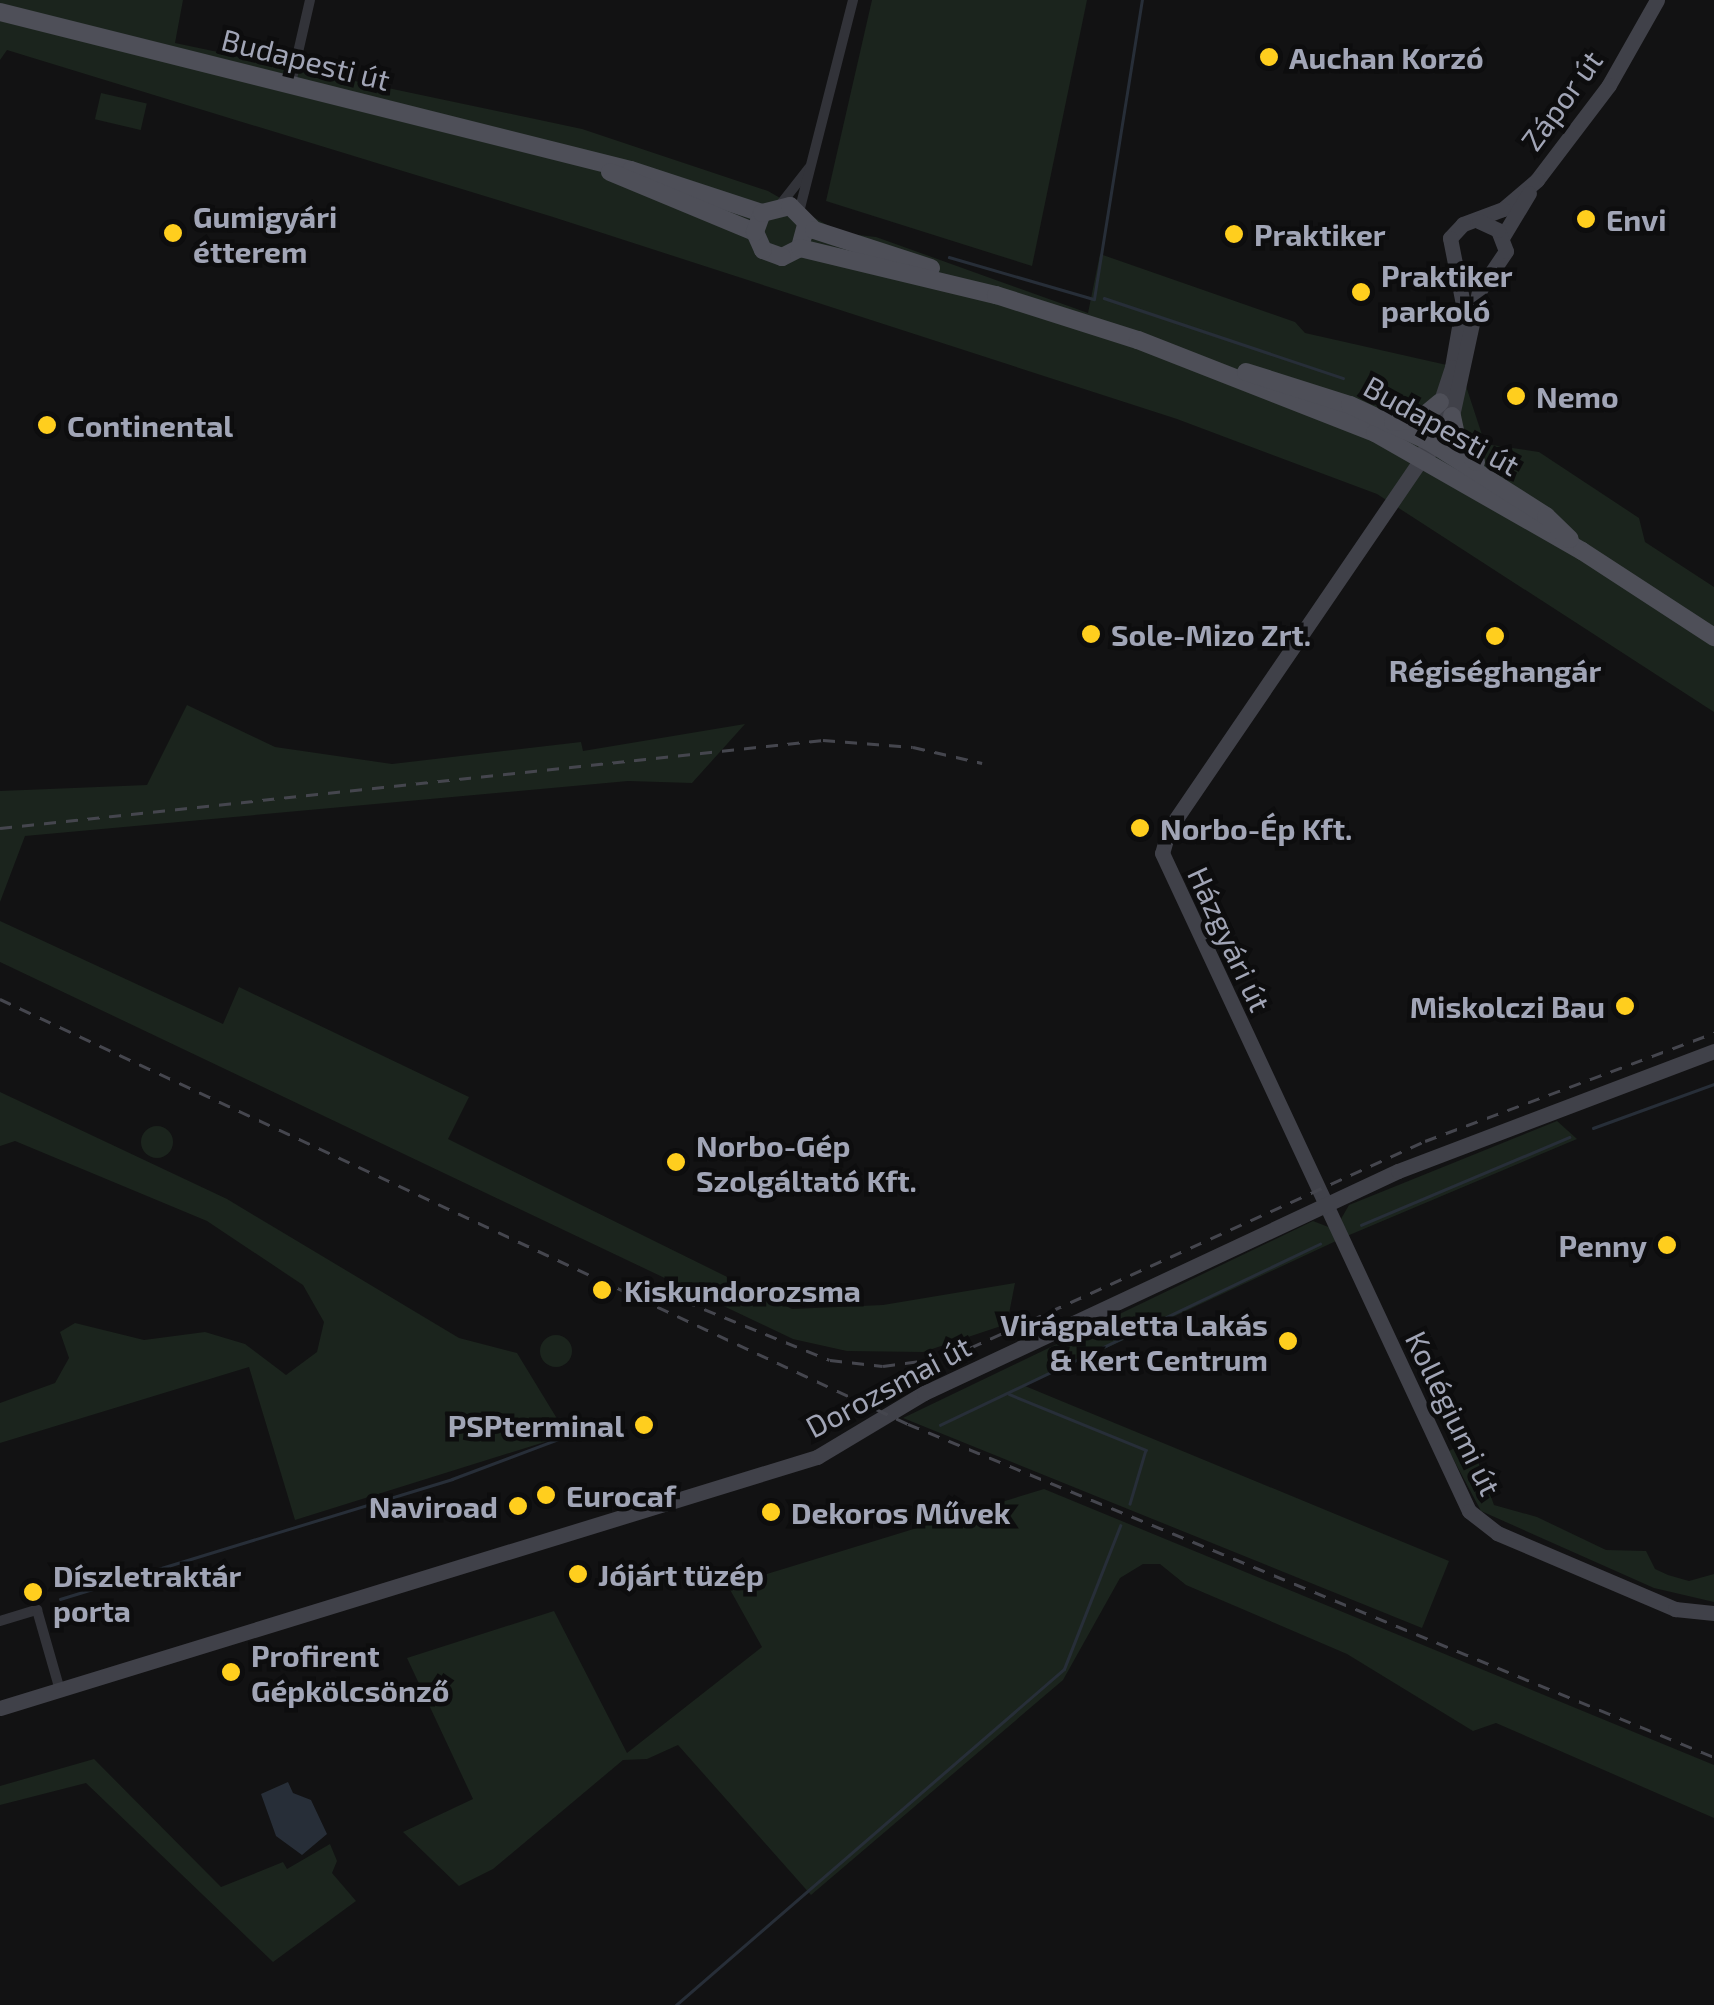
<!DOCTYPE html>
<html>
<head>
<meta charset="utf-8">
<style>
  body { margin:0 }
  #map { position:relative; width:1714px; height:2005px; overflow:hidden; background:#121213; font-family:"Exo 2",sans-serif }
  div>[style] { position:absolute }
  .green>* { inset:0; background:#1b241d; transform-origin:0 0 }
  .round { border-radius:50% }
  .water>* { inset:0; background:#272e38 }
  .stream>* { height:2.5px; margin:-1.25px; padding:0 1.25px; transform-origin:1.25px; border-radius:1.25px; background:#272e38 }
  .street>* { height:10px; margin:-5px; padding:0 5px; transform-origin:5px; border-radius:5px; background:#323339 }
  .secondary>* { height:15px; margin:-7.5px; padding:0 7.5px; transform-origin:7.5px; border-radius:7.5px; background:#404149 }
  .primary>* { height:18px; margin:-9px; padding:0 9px; transform-origin:9px; border-radius:9px; background:#4e4f58 }
  .rail>* { height:2.5px; margin-top:-1.25px; transform-origin:0; background:repeating-linear-gradient(90deg,#45464e 0 12px,transparent 0 22px) }
  .dots>* { width:28px; height:28px; translate:-50% -50%; box-sizing:border-box; border:5px solid #0d0d0e; border-radius:50% }
  span { translate:-50% -50%; white-space:nowrap; text-align:center; line-height:1.15; -webkit-text-stroke:9px #0d0d0e; paint-order:stroke }
  .poi-label { font-size:30px; color:#a1a5b6; font-weight:700 }
  .left { translate:0 -50%; text-align:left }
  .right { translate:-100% -50%; text-align:right }
  .street-label { font-size:30px; color:#a1a5b6 }
</style>
</head>
<body>
<div id="map">
  <div class="green">
    <i style="clip-path:polygon(0 0,183px 0,175px 43px,582px 129px,768px 191px,841px 233px,876px 237px,1088px 313px,1100px 254px,1295px 322px,1305px 333px,1469px 370px,1466px 386px,1485px 444px,1539px 452px,1639px 518px,1645px 542px,1714px 587px,1714px 712px,1377px 494px,1177px 419px,553px 217px,7px 50px,0 60px)"></i>
    <i style="clip-path:polygon(872px 0,1087px 0,1032px 266px,826px 201px)"></i>
    <i style="left:101px;top:93px;width:47px;height:27px;rotate:13deg"></i>
    <i style="clip-path:polygon(187px 705px,275px 747px,392px 764px,581px 742px,583px 751px,745px 724px,692px 783px,628px 781px,25px 836px,0 902px,0 791px,147px 785px)"></i>
    <i style="clip-path:polygon(0 921px,223px 1024px,239px 987px,469px 1097px,448px 1139px,792px 1309px,883px 1305px,1015px 1283px,1007px 1324px,923px 1352px,847px 1351px,793px 1339px,0 962px)"></i>
    <i style="clip-path:polygon(0 1092px,227px 1199px,459px 1338px,517px 1353px,567px 1435px,295px 1520px,249px 1367px,0 1443px,0 1403px,55px 1383px,69px 1358px,60px 1332px,75px 1323px,144px 1340px,205px 1332px,245px 1344px,286px 1375px,317px 1352px,324px 1322px,303px 1285px,207px 1221px,15px 1141px,0 1146px)"></i>
    <i style="clip-path:polygon(1557px 1121px,1577px 1139px,1347px 1236px,1341px 1219px,1349px 1205px)"></i>
    <i class="round" style="left:141px;top:1126px;width:32px;height:32px"></i>
    <i style="clip-path:polygon(1313px 1221px,1331px 1228px,1336px 1241px,1025px 1386px,1449px 1561px,1422px 1628px,903px 1418px)"></i>
    <i class="round" style="left:540px;top:1335px;width:32px;height:32px"></i>
    <i style="clip-path:polygon(1470px 1440px,1494px 1505px,1537px 1517px,1606px 1550px,1646px 1551px,1655px 1569px,1668px 1575px,1689px 1581px,1714px 1574px,1714px 1602px,1654px 1588px,1481px 1511px,1449px 1451px)"></i>
    <i style="clip-path:polygon(1044px 1489px,1714px 1765px,1714px 1818px,1496px 1723px,1473px 1731px,1347px 1654px,1186px 1585px,1160px 1564px,1143px 1564px,1120px 1578px,1063px 1680px,811px 1895px,678px 1745px,647px 1759px,623px 1760px,493px 1869px,459px 1886px,403px 1832px,473px 1799px,407px 1658px,554px 1611px,627px 1753px,762px 1647px,728px 1586px)"></i>
    <i style="clip-path:polygon(94px 1759px,221px 1887px,283px 1862px,287px 1869px,330px 1844px,337px 1861px,332px 1873px,356px 1901px,273px 1962px,86px 1783px,0 1805px,0 1786px)"></i>
  </div>
  <div class="water">
    <i style="clip-path:polygon(288px 1782px,293px 1793px,311px 1800px,327px 1834px,302px 1855px,276px 1836px,261px 1794px)"></i>
  </div>
  <div class="stream">
    <i style="left:949px;top:257px;width:151px;rotate:16.2deg"></i>
    <i style="left:1094px;top:299px;width:303px;rotate:-80.9deg"></i>
    <i style="left:1104px;top:298px;width:252px;rotate:18.5deg"></i>
    <i style="left:1593px;top:1128px;width:129px;rotate:-20deg"></i>
    <i style="left:1361px;top:1225px;width:226px;rotate:-22.9deg"></i>
    <i style="left:1009px;top:1394px;width:148px;rotate:22.2deg"></i>
    <i style="left:1146px;top:1450px;width:56px;rotate:106.5deg"></i>
    <i style="left:940px;top:1425px;width:421px;rotate:-25.5deg"></i>
    <i style="left:60px;top:1599px;width:410px;rotate:-17deg"></i>
    <i style="left:452px;top:1479px;width:120px;rotate:-20.6deg"></i>
    <i style="left:676px;top:2005px;width:513px;rotate:-40.89deg"></i>
    <i style="left:1064px;top:1669px;width:154px;rotate:-68.6deg"></i>
  </div>
  <div class="street">
    <i style="left:291px;top:83px;width:85px;rotate:-77.1deg"></i>
    <i style="left:780px;top:205px;width:47px;rotate:-51.9deg"></i>
    <i style="left:799px;top:212px;width:219px;rotate:-75.7deg"></i>
    <i style="left:0;top:1621px;width:39px;rotate:-17deg"></i>
    <i style="left:37px;top:1610px;width:83px;rotate:74deg"></i>
  </div>
  <div class="secondary">
    <i style="left:1657px;top:0;width:98px;rotate:119.5deg"></i>
    <i style="left:1609px;top:85px;width:119px;rotate:127.2deg"></i>
    <i style="left:1537px;top:180px;width:45px;rotate:139.5deg"></i>
    <i style="left:1503px;top:209px;width:43px;rotate:159.4deg"></i>
    <i style="left:1463px;top:224px;width:19px;rotate:133deg"></i>
    <i style="left:1450px;top:238px;width:67px;rotate:78.9deg"></i>
    <i style="left:1463px;top:304px;width:64px;rotate:99.9deg"></i>
    <i style="left:1452px;top:367px;width:96px;rotate:108.2deg"></i>
    <i style="left:1422px;top:458px;width:449px;rotate:124.3deg"></i>
    <i style="left:1169px;top:829px;width:25px;rotate:106deg"></i>
    <i style="left:1162px;top:853px;width:726px;rotate:64.99deg"></i>
    <i style="left:1469px;top:1511px;width:36px;rotate:38deg"></i>
    <i style="left:1497px;top:1533px;width:194px;rotate:23.1deg"></i>
    <i style="left:1675px;top:1609px;width:39px;rotate:6deg"></i>
    <i style="left:1503px;top:236px;width:50px;rotate:-58.8deg"></i>
    <i style="left:1429px;top:452px;width:43px;rotate:-57.4deg"></i>
    <i style="left:1452px;top:416px;width:128px;rotate:-77.8deg"></i>
    <i style="left:1479px;top:291px;width:48px;rotate:-56deg"></i>
    <i style="left:1506px;top:251px;width:22px;rotate:-111deg"></i>
    <i style="left:1498px;top:230px;width:21px;rotate:-155deg"></i>
    <i style="left:0;top:1708px;width:855px;rotate:-17.08deg"></i>
    <i style="left:817px;top:1457px;width:125px;rotate:-30.9deg"></i>
    <i style="left:924px;top:1393px;width:523px;rotate:-25.1deg"></i>
    <i style="left:1398px;top:1171px;width:338px;rotate:-20.8deg"></i>
  </div>
  <div class="primary">
    <i style="left:0;top:12px;width:650px;rotate:14.06deg"></i>
    <i style="left:631px;top:170px;width:138px;rotate:18.2deg"></i>
    <i style="left:610px;top:172px;width:157px;rotate:22.5deg"></i>
    <i style="left:806px;top:225px;width:24px;rotate:105deg"></i>
    <i style="left:800px;top:248px;width:20px;rotate:153deg"></i>
    <i style="left:782px;top:257px;width:20px;rotate:-160deg"></i>
    <i style="left:763px;top:250px;width:20px;rotate:-114deg"></i>
    <i style="left:755px;top:232px;width:20px;rotate:-70deg"></i>
    <i style="left:762px;top:213px;width:29px;rotate:-14deg"></i>
    <i style="left:790px;top:206px;width:34px;rotate:45deg"></i>
    <i style="left:814px;top:230px;width:123px;rotate:18deg"></i>
    <i style="left:800px;top:248px;width:202px;rotate:13.5deg"></i>
    <i style="left:996px;top:295px;width:149px;rotate:17.6deg"></i>
    <i style="left:1138px;top:340px;width:255px;rotate:21.4deg"></i>
    <i style="left:1375px;top:433px;width:238px;rotate:29.7deg"></i>
    <i style="left:1582px;top:551px;width:158px;rotate:33.1deg"></i>
    <i style="left:1246px;top:372px;width:109px;rotate:17.6deg"></i>
    <i style="left:1350px;top:405px;width:86px;rotate:24.8deg"></i>
    <i style="left:1428px;top:441px;width:140px;rotate:32.4deg"></i>
    <i style="left:1546px;top:516px;width:33px;rotate:44deg"></i>
    <i style="left:1452px;top:416px;width:25px;rotate:78deg"></i>
    <i style="left:1457px;top:440px;width:29px;rotate:49deg"></i>
    <i style="left:1393px;top:422px;width:27px;rotate:-6deg"></i>
    <i style="left:1420px;top:419px;width:26px;rotate:-40deg"></i>
  </div>
  <div class="rail">
    <i style="left:0;top:828px;width:828px;rotate:-6.1deg"></i>
    <i style="left:823px;top:740px;width:90px;rotate:4.4deg"></i>
    <i style="left:913px;top:747px;width:71px;rotate:13.1deg"></i>
    <i style="left:0;top:999px;width:1003px;rotate:25.08deg"></i>
    <i style="left:908px;top:1424px;width:872px;rotate:22.45deg"></i>
    <i style="left:684px;top:1301px;width:157px;rotate:22deg"></i>
    <i style="left:830px;top:1360px;width:53px;rotate:6.5deg"></i>
    <i style="left:883px;top:1366px;width:68px;rotate:-7.7deg"></i>
    <i style="left:950px;top:1357px;width:522px;rotate:-24.45deg"></i>
    <i style="left:1425px;top:1141px;width:309px;rotate:-20.5deg"></i>
  </div>
  <div class="dots">
    <i style="left:1269px;top:57px;background:#ffce1e"></i>
    <i style="left:1586px;top:219px;background:#ffce1e"></i>
    <i style="left:173px;top:233px;background:#ffce1e"></i>
    <i style="left:1234px;top:234px;background:#ffce1e"></i>
    <i style="left:1361px;top:292px;background:#ffce1e"></i>
    <i style="left:1516px;top:396px;background:#ffce1e"></i>
    <i style="left:47px;top:425px;background:#ffce1e"></i>
    <i style="left:1091px;top:634px;background:#ffce1e"></i>
    <i style="left:1495px;top:636px;background:#ffce1e"></i>
    <i style="left:1140px;top:828px;background:#ffce1e"></i>
    <i style="left:1625px;top:1006px;background:#ffce1e"></i>
    <i style="left:676px;top:1162px;background:#ffce1e"></i>
    <i style="left:1667px;top:1245px;background:#ffce1e"></i>
    <i style="left:602px;top:1290px;background:#ffce1e"></i>
    <i style="left:1288px;top:1341px;background:#ffce1e"></i>
    <i style="left:644px;top:1425px;background:#ffce1e"></i>
    <i style="left:546px;top:1495px;background:#ffce1e"></i>
    <i style="left:518px;top:1506px;background:#ffce1e"></i>
    <i style="left:771px;top:1512px;background:#ffce1e"></i>
    <i style="left:578px;top:1574px;background:#ffce1e"></i>
    <i style="left:33px;top:1592px;background:#ffce1e"></i>
    <i style="left:231px;top:1672px;background:#ffce1e"></i>
  </div>
  <div class="poi-label">
    <span class="left" style="left:1289px;top:57px">Auchan Korzó</span>
    <span class="left" style="left:193px;top:233px">Gumigyári<br>étterem</span>
    <span class="left" style="left:1606px;top:219px">Envi</span>
    <span class="left" style="left:1254px;top:234px">Praktiker</span>
    <span class="left" style="left:1381px;top:292px">Praktiker<br>parkoló</span>
    <span class="left" style="left:1536px;top:396px">Nemo</span>
    <span class="left" style="left:67px;top:425px">Continental</span>
    <span class="left" style="left:1111px;top:634px">Sole-Mizo Zrt.</span>
    <span style="left:1495px;top:670px">Régiséghangár</span>
    <span class="left" style="left:1160px;top:828px">Norbo-Ép Kft.</span>
    <span class="right" style="left:1605px;top:1006px">Miskolczi Bau</span>
    <span class="left" style="left:696px;top:1162px">Norbo-Gép<br>Szolgáltató Kft.</span>
    <span class="right" style="left:1647px;top:1245px">Penny</span>
    <span class="left" style="left:624px;top:1290px">Kiskundorozsma</span>
    <span class="right" style="left:1268px;top:1341px">Virágpaletta Lakás<br>&amp; Kert Centrum</span>
    <span class="right" style="left:624px;top:1425px">PSPterminal</span>
    <span class="left" style="left:566px;top:1495px">Eurocaf</span>
    <span class="right" style="left:498px;top:1506px">Naviroad</span>
    <span class="left" style="left:791px;top:1512px">Dekoros Művek</span>
    <span class="left" style="left:598px;top:1574px">Jójárt tüzép</span>
    <span class="left" style="left:53px;top:1592px">Díszletraktár<br>porta</span>
    <span class="left" style="left:251px;top:1672px">Profirent<br>Gépkölcsönző</span>
  </div>
  <div class="street-label">
    <span style="left:306px;top:59px;rotate:14deg">Budapesti út</span>
    <span style="left:1561px;top:100px;rotate:-54deg">Zápor út</span>
    <span style="left:1442px;top:425px;rotate:29deg">Budapesti út</span>
    <span style="left:1230px;top:939px;rotate:65deg">Házgyári út</span>
    <span style="left:888px;top:1386px;rotate:-28deg">Dorozsmai út</span>
    <span style="left:1454px;top:1413px;rotate:64deg">Kollégiumi út</span>
  </div>
</div>
</body>
</html>
